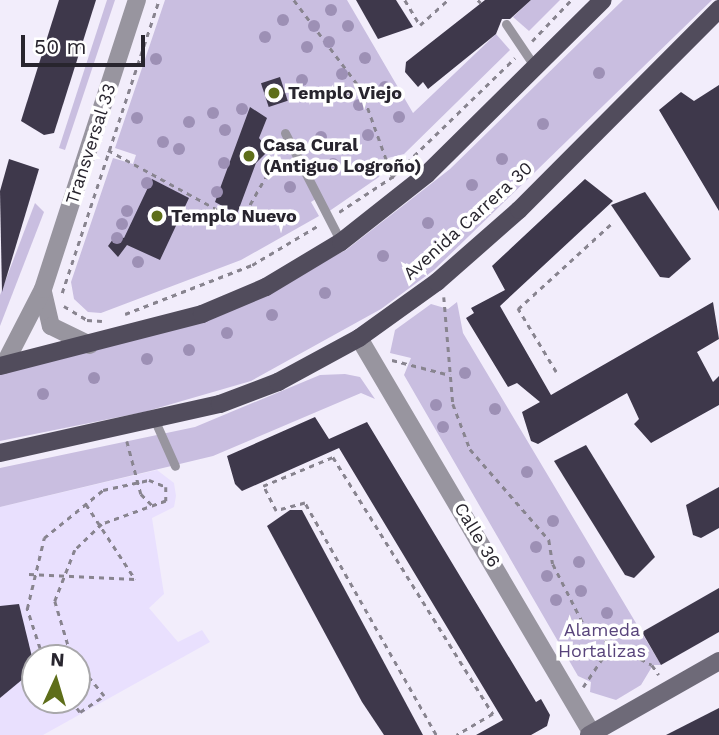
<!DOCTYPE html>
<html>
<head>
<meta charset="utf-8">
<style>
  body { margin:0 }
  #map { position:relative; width:719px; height:735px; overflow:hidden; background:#f2edfb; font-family:"Work Sans",sans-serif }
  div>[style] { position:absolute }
  .built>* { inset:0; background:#e9e0fe }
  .green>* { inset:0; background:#c9bee0 }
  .building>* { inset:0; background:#3e384b; transform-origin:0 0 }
  .path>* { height:2.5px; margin-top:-1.25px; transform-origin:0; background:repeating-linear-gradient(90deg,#88848f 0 5px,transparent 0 10px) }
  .lane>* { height:9px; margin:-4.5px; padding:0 4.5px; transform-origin:4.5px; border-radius:4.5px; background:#98959f }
  .street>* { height:18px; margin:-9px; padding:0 9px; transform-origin:9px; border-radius:9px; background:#98959f }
  .secondary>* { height:18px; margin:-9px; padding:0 9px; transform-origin:9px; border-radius:9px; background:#6e6a78 }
  .primary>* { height:18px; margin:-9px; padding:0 9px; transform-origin:9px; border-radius:9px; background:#514c5c }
  .trees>* { width:12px; height:12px; margin:-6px; border-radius:50%; background:#9d90b5 }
  .dots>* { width:19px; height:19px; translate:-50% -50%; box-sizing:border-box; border:4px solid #fff; border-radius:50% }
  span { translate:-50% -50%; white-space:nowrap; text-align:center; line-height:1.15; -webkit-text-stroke:7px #fff; paint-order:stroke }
  .poi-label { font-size:18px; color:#28252e; font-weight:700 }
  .left { translate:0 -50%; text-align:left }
  .street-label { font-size:18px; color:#28252e }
  .park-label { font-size:18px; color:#58447b }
  .north { position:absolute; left:21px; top:644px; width:70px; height:70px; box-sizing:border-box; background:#fff; border:2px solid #a9a8ab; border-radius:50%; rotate:4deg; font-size:19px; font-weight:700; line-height:28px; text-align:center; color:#28252e }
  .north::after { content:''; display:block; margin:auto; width:24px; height:32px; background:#5e6e1a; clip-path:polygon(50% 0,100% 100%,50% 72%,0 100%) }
  .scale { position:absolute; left:21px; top:35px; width:124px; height:32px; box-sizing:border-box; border:4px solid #28252e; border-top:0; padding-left:9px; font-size:21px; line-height:24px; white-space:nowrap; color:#28252e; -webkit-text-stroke:5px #fff; paint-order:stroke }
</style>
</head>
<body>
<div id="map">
  <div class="built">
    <i style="clip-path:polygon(evenodd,157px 470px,174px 483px,176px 496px,174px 507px,152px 518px,164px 594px,149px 608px,178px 642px,202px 630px,210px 642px,43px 735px,0 735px,0 507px,157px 470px,35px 658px,77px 658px,77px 700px,35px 700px,35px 658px)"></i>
  </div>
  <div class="green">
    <i style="clip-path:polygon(107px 0,115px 0,65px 150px,59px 148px)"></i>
    <i style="clip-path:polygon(165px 0,347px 0,413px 113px,496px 34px,510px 50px,404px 154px,388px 158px,379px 177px,328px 212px,319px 197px,311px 202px,319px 216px,241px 260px,101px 313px,88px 312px,74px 299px,71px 282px,113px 158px,133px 164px,136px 155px,115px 148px)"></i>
    <i style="clip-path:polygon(531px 0,560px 0,529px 31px,513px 17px)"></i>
    <i style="clip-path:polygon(623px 0,712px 0,434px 270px,381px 309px,251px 381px,144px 412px,0 441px,0 373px,207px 320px,346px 250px,450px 169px)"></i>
    <i style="clip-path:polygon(35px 203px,44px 212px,0 326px,0 295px)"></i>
    <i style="clip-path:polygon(457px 302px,463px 333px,661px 665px,653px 665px,641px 685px,616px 700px,590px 692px,591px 682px,578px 676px,404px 375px,411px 358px,390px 353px,395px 330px,431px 304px,448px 309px)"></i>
    <i style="clip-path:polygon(345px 374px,360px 377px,375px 399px,361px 393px,213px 456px,0 507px,0 468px,195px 427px,320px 375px)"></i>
  </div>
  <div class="building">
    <i style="clip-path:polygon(59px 0,96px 0,54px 133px,44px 135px,21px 121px)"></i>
    <i style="clip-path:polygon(356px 0,396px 0,413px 27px,378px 39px)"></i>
    <i style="clip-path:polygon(485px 0,531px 0,510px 19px,502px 19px,496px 34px,428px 89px,423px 82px,418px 87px,405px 72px,406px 62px)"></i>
    <i style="left:280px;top:77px;width:25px;height:20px;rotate:72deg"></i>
    <i style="clip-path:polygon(719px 85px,719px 211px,659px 110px,681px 92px,694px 101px)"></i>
    <i style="clip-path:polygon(250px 107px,267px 118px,259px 138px,269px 150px,256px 163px,237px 214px,215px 202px)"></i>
    <i style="clip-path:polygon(9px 159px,39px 169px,2px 292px,0 191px)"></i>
    <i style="clip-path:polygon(152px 179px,189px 198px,160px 260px,127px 245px,118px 257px,108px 246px,116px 235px,124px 238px)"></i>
    <i style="clip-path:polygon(585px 179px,613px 201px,500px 306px,551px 395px,713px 302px,719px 339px,697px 352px,713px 382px,719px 376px,719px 405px,651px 443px,634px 424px,639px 419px,627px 393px,538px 444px,531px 441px,522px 412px,540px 402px,517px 383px,508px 387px,466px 318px,474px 313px,471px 308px,505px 290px,492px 266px)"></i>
    <i style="clip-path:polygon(645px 192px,691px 259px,669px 278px,660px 277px,611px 205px)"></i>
    <i style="clip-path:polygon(315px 417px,329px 439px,367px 422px,536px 702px,541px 699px,550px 715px,547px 726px,531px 735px,476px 735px,503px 720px,339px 448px,242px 491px,235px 484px,227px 456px)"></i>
    <i style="clip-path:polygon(586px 445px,655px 557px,634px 578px,625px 575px,554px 461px)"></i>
    <i style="clip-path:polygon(719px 487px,719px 528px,701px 538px,693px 535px,686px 505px)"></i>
    <i style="clip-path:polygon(290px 510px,302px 510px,423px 735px,384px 735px,362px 702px,267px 526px)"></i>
    <i style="clip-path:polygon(719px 588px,719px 632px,661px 665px,642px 632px)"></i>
    <i style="clip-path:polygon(19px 604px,35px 669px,0 698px,0 606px)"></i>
    <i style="clip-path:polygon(719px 708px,719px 735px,666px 735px)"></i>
  </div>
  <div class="path">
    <i style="left:294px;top:0;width:111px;rotate:53deg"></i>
    <i style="left:361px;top:89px;width:95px;rotate:70.2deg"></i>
    <i style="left:405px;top:0;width:29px;rotate:59deg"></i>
    <i style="left:420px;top:25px;width:38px;rotate:-42deg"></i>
    <i style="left:478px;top:0;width:4px;rotate:45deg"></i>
    <i style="left:532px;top:41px;width:57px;rotate:-46.4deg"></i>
    <i style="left:108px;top:150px;width:150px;rotate:28.6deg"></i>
    <i style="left:240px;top:222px;width:51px;rotate:-60.4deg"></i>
    <i style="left:339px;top:212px;width:64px;rotate:-33.4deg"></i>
    <i style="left:392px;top:177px;width:171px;rotate:-44.1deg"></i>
    <i style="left:62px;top:293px;width:309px;rotate:-71.7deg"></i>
    <i style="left:444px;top:297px;width:107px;rotate:85.2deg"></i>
    <i style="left:453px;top:404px;width:48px;rotate:69.3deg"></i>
    <i style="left:470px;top:449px;width:121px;rotate:49deg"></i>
    <i style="left:549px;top:540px;width:24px;rotate:81deg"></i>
    <i style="left:553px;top:564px;width:75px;rotate:63.1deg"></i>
    <i style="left:587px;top:631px;width:73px;rotate:27.6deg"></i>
    <i style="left:652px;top:665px;width:12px;rotate:55deg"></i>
    <i style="left:64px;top:306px;width:27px;rotate:31deg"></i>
    <i style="left:87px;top:320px;width:15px;rotate:4deg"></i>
    <i style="left:125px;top:314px;width:136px;rotate:-21.1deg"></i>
    <i style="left:252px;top:265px;width:78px;rotate:-30.8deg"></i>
    <i style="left:392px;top:360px;width:60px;rotate:14.5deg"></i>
    <i style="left:556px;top:372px;width:74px;rotate:-121.1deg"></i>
    <i style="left:518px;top:309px;width:126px;rotate:-42.4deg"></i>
    <i style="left:127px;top:441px;width:55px;rotate:75.2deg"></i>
    <i style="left:141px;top:494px;width:17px;rotate:45deg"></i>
    <i style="left:86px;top:504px;width:90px;rotate:56.8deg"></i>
    <i style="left:29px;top:574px;width:106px;rotate:2.7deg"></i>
    <i style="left:43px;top:658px;width:52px;rotate:-108.1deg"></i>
    <i style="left:27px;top:609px;width:73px;rotate:-76.5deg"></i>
    <i style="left:44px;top:538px;width:76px;rotate:-39.1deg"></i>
    <i style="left:103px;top:490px;width:47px;rotate:-12.3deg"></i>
    <i style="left:149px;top:480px;width:18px;rotate:22deg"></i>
    <i style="left:166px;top:487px;width:14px;rotate:90deg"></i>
    <i style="left:166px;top:501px;width:68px;rotate:160.2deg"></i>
    <i style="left:102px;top:524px;width:37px;rotate:136deg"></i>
    <i style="left:75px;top:550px;width:55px;rotate:111.4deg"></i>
    <i style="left:55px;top:601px;width:59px;rotate:73.4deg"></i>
    <i style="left:58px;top:658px;width:11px;rotate:-34deg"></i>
    <i style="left:583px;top:687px;width:48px;rotate:-56deg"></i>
    <i style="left:71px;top:700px;width:15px;rotate:53deg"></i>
    <i style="left:80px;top:712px;width:29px;rotate:-34deg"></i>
    <i style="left:104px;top:696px;width:43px;rotate:-129.3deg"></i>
    <i style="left:436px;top:735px;width:266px;rotate:-119.5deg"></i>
    <i style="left:305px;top:503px;width:30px;rotate:165deg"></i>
    <i style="left:276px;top:511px;width:28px;rotate:-117deg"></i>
    <i style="left:263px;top:486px;width:76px;rotate:-22.5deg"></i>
    <i style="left:333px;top:457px;width:303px;rotate:58.1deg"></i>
    <i style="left:493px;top:714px;width:42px;rotate:149.7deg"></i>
  </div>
  <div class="lane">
    <i style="left:506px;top:24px;width:52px;rotate:56deg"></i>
    <i style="left:285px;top:133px;width:123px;rotate:62.8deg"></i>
    <i style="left:155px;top:421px;width:49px;rotate:66deg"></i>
  </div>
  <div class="street">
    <i style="left:43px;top:292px;width:35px;rotate:77deg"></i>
    <i style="left:51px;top:326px;width:43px;rotate:26deg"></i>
    <i style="left:359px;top:338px;width:459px;rotate:59.5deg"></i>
    <i style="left:4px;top:365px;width:85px;rotate:-62.8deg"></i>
    <i style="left:43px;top:289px;width:304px;rotate:-72deg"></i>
  </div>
  <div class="secondary">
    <i style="left:589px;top:735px;width:150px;rotate:-29.6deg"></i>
  </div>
  <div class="primary">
    <i style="left:0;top:366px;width:209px;rotate:-14.4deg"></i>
    <i style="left:202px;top:314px;width:69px;rotate:-22.9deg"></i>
    <i style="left:266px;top:287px;width:87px;rotate:-31deg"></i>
    <i style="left:341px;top:242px;width:110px;rotate:-38.3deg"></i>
    <i style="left:427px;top:174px;width:247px;rotate:-44.7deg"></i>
    <i style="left:0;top:453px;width:225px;rotate:-12.6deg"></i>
    <i style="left:220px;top:404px;width:62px;rotate:-20.8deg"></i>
    <i style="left:278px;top:382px;width:92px;rotate:-28.5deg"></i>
    <i style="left:359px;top:338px;width:96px;rotate:-35.7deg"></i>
    <i style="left:437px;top:282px;width:109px;rotate:-41.3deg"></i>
    <i style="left:519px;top:210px;width:284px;rotate:-45.1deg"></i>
  </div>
  <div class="trees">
    <i style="left:331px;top:10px"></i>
    <i style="left:283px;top:20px"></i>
    <i style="left:314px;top:26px"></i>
    <i style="left:348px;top:26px"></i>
    <i style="left:265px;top:37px"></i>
    <i style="left:329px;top:42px"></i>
    <i style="left:307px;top:47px"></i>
    <i style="left:365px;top:58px"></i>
    <i style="left:156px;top:59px"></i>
    <i style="left:599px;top:73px"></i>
    <i style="left:342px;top:74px"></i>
    <i style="left:302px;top:80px"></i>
    <i style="left:385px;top:87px"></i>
    <i style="left:347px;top:92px"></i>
    <i style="left:359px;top:105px"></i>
    <i style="left:242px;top:109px"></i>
    <i style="left:213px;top:113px"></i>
    <i style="left:399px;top:117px"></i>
    <i style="left:137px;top:118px"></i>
    <i style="left:189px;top:122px"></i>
    <i style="left:543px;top:124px"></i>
    <i style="left:225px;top:130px"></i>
    <i style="left:368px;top:135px"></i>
    <i style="left:321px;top:137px"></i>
    <i style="left:163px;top:142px"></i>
    <i style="left:179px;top:149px"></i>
    <i style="left:502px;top:159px"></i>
    <i style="left:224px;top:163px"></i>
    <i style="left:333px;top:164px"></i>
    <i style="left:147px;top:183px"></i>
    <i style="left:472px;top:185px"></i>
    <i style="left:290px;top:187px"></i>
    <i style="left:217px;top:192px"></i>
    <i style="left:127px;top:211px"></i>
    <i style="left:279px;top:217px"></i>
    <i style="left:428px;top:223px"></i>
    <i style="left:122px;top:224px"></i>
    <i style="left:117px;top:238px"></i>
    <i style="left:383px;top:256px"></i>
    <i style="left:138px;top:262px"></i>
    <i style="left:325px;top:293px"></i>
    <i style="left:272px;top:315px"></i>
    <i style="left:227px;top:333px"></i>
    <i style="left:189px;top:350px"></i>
    <i style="left:147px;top:359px"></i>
    <i style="left:465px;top:373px"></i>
    <i style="left:94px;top:378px"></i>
    <i style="left:43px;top:394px"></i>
    <i style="left:436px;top:405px"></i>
    <i style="left:495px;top:409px"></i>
    <i style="left:443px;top:427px"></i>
    <i style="left:527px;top:472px"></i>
    <i style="left:553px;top:521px"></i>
    <i style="left:536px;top:547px"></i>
    <i style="left:579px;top:562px"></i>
    <i style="left:547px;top:576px"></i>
    <i style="left:581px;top:591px"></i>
    <i style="left:556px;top:600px"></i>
    <i style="left:607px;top:613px"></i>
  </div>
  <div class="dots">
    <i style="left:274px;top:93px;background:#5e6e1a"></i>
    <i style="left:249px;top:156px;background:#5e6e1a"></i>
    <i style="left:157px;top:216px;background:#5e6e1a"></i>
  </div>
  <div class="poi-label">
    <span class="left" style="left:288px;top:93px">Templo Viejo</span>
    <span class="left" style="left:263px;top:156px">Casa Cural<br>(Antiguo Logroño)</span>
    <span class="left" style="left:171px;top:216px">Templo Nuevo</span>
  </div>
  <div class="street-label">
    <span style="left:91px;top:144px;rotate:-72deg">Transversal 33</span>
    <span style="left:468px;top:221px;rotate:-42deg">Avenida Carrera 30</span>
    <span style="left:477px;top:535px;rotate:59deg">Calle 36</span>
  </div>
  <div class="park-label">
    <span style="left:602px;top:641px">Alameda<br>Hortalizas</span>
  </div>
  <div class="north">N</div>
  <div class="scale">50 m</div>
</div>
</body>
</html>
